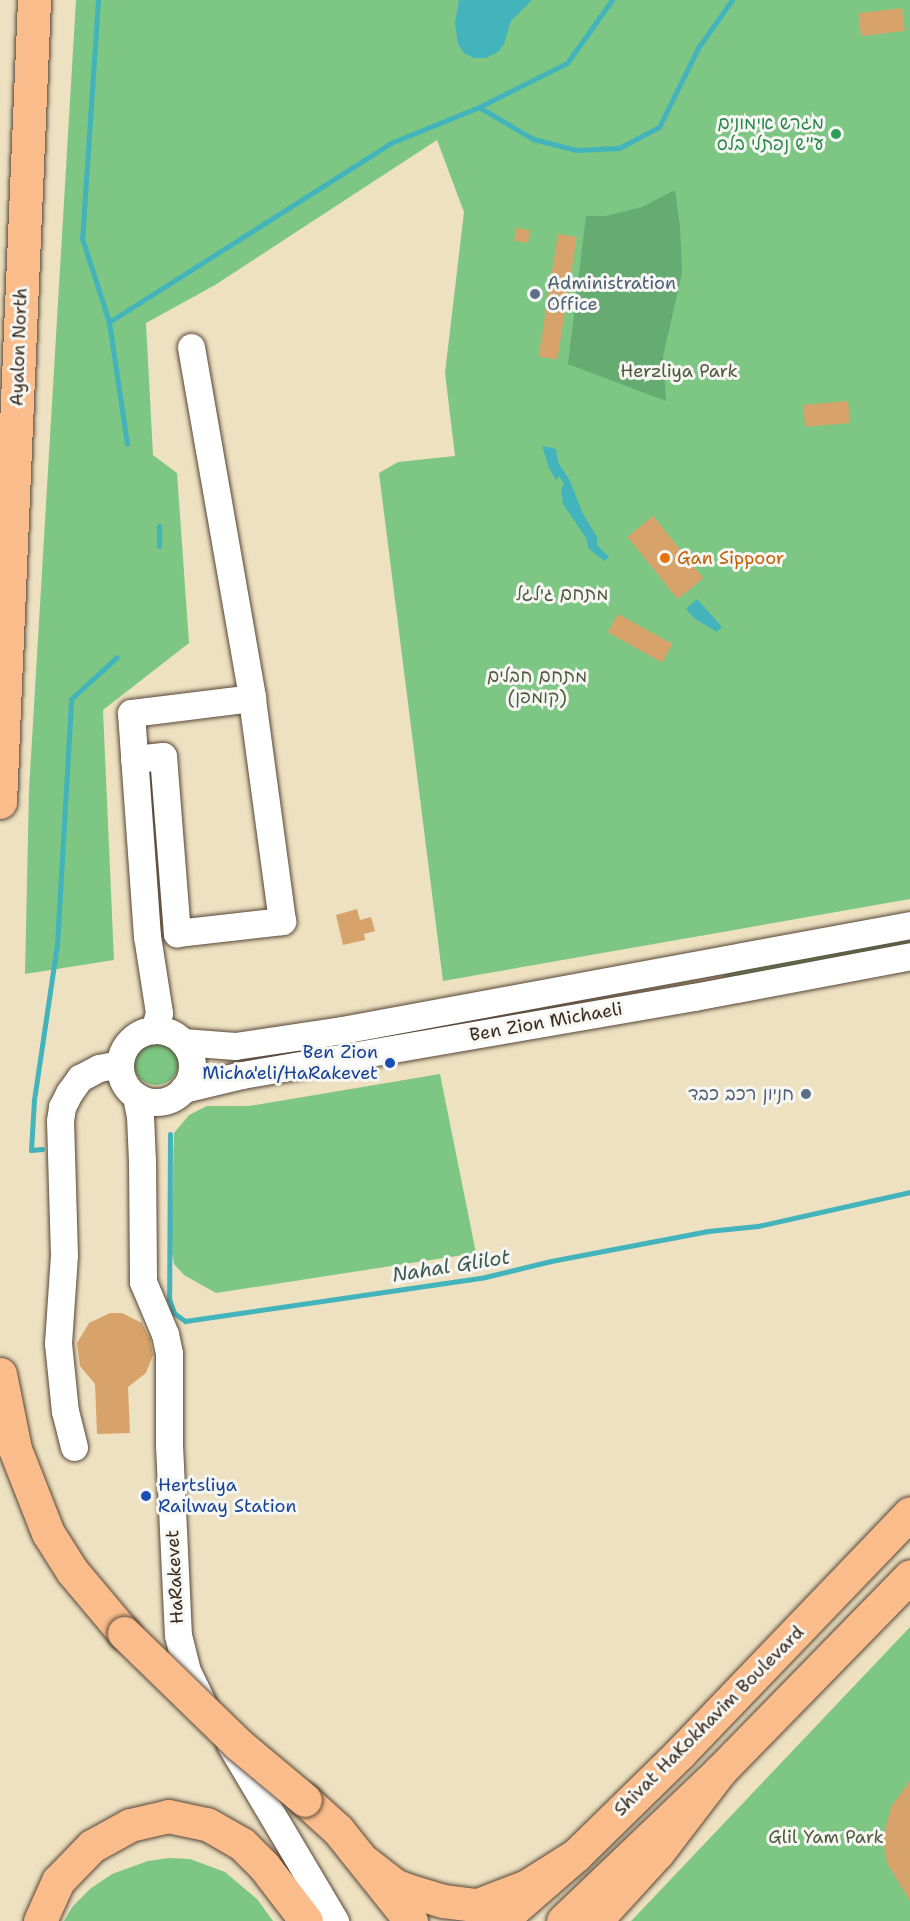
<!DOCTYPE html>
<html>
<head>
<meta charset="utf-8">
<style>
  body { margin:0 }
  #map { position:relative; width:910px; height:1921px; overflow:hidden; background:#ede1c1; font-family:"Shantell Sans","Playpen Sans Hebrew",sans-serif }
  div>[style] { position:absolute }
  .green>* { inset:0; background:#7dc684 }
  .round { border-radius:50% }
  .forest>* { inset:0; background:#66ab72 }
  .water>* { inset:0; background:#43b3bc }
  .stream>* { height:5px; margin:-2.5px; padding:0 2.5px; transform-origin:2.5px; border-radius:2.5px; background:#43b3bc }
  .building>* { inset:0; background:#d8a36a; transform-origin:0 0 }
  .roads { filter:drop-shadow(0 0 2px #564536) drop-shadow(0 0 2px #564536) }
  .minor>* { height:27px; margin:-13.5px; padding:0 13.5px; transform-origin:13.5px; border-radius:13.5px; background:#fff }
  .minor>.ring { margin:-13.5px; padding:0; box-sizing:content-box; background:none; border:27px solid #fff; border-radius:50% }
  .major>* { height:33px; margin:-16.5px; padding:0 16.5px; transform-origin:16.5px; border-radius:16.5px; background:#f9bc8a }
  .highway>* { height:33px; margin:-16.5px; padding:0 16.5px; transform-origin:16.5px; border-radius:16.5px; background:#f9bc8a }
  .bridges { filter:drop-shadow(0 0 2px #564536) drop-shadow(0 0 2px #564536) }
  .highway-bridge>* { height:33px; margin:-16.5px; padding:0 16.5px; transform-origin:16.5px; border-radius:16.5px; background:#f9bc8a }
  .dots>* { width:16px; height:16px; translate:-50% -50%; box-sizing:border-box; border:3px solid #f6f6f2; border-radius:50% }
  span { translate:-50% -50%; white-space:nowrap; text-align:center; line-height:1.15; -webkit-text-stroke:6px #f6f6f2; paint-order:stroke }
  .leisure-label { font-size:18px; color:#27864d }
  .right { translate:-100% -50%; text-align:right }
  .service-label { font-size:18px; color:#4e5e75 }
  .left { translate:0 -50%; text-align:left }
  .street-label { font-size:18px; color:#3b2a1e }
  .park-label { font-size:18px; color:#4f593d }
  .food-label { font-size:18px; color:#c56008 }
  .transit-label { font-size:18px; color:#164399 }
  .water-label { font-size:20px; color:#3e5a55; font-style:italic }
</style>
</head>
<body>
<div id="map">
  <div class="green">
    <i style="clip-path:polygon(76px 0,910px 0,910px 899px,443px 981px,379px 473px,398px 462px,455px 456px,445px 373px,464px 212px,437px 140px,215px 285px,146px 323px,153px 455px,177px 473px,189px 643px,103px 710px,114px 960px,25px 974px,29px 790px)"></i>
    <i style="clip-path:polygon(910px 932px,910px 945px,722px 979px,726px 974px)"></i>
    <i class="round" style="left:133px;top:1039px;width:46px;height:46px"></i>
    <i style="clip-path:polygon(440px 1074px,476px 1253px,216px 1293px,184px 1275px,174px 1264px,171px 1247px,174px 1133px,189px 1115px,207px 1106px,249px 1106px)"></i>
    <i style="clip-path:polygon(910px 1627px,910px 1921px,631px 1921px,635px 1917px)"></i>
    <i style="clip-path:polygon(169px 1858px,190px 1859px,225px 1872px,257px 1899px,273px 1921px,64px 1921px,73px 1906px,90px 1889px,112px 1874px,148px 1861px)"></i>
  </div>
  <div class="forest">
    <i style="clip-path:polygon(675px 190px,680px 227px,682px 273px,663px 356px,666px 401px,568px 364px,586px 216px,606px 216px,642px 207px)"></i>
  </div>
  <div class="water">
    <i style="clip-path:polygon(459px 0,532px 0,511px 21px,504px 44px,498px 52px,486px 58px,474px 58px,464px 53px,458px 44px,455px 23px)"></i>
    <i style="clip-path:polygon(542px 446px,556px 449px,558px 462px,570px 481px,583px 514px,597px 537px,597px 545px,609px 557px,604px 561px,589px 549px,586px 538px,563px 504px,561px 489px,564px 484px,559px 476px,556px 480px,549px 468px)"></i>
    <i style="clip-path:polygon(697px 599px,722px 627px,717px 632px,695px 619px,686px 609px)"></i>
  </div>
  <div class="stream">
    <i style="left:98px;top:0;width:239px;rotate:93.8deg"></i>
    <i style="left:82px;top:238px;width:88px;rotate:72.2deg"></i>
    <i style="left:109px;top:322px;width:123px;rotate:81.6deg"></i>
    <i style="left:479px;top:107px;width:63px;rotate:30.7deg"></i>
    <i style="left:533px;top:139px;width:44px;rotate:14.3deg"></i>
    <i style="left:576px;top:150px;width:43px;rotate:-2.7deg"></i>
    <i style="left:619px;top:148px;width:45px;rotate:-27.7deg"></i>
    <i style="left:659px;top:127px;width:88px;rotate:-63.7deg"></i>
    <i style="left:698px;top:48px;width:59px;rotate:-54.7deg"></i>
    <i style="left:109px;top:322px;width:336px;rotate:-32.4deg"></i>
    <i style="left:393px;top:142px;width:93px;rotate:-22.1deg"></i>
    <i style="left:479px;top:107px;width:98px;rotate:-26.6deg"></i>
    <i style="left:567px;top:63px;width:77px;rotate:-54.5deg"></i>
    <i style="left:159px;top:526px;width:20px;rotate:90deg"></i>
    <i style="left:170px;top:1134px;width:165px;rotate:90.3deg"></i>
    <i style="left:169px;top:1299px;width:15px;rotate:70deg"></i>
    <i style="left:174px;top:1313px;width:14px;rotate:36deg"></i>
    <i style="left:185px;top:1321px;width:303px;rotate:-8.3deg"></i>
    <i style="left:485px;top:1277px;width:68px;rotate:-13.6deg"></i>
    <i style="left:551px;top:1261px;width:160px;rotate:-10.8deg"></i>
    <i style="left:708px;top:1231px;width:50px;rotate:-5.7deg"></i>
    <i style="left:758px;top:1226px;width:156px;rotate:-12.6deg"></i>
    <i style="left:42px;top:1149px;width:11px;rotate:175deg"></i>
    <i style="left:31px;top:1150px;width:50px;rotate:-86.6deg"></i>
    <i style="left:34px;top:1100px;width:157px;rotate:-81.6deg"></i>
    <i style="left:57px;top:945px;width:246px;rotate:-86.7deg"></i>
    <i style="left:71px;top:699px;width:62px;rotate:-42.4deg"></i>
  </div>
  <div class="building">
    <i style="left:902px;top:8px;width:23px;height:44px;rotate:83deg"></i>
    <i style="left:516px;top:228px;width:14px;height:13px;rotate:8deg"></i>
    <i style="left:558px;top:234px;width:19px;height:124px;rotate:9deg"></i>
    <i style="left:848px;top:401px;width:22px;height:45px;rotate:85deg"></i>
    <i style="left:653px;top:516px;width:80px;height:33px;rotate:51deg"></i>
    <i style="left:618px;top:614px;width:62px;height:21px;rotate:29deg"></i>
    <i style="clip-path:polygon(357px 909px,360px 920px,371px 917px,375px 931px,364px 934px,365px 940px,343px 945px,336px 915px)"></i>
    <i style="clip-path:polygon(110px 1313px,122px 1313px,142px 1323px,150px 1339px,153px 1355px,146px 1373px,128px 1387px,130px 1433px,97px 1434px,95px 1384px,80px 1366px,77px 1343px,89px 1323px)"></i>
    <i style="clip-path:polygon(910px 1781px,910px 1901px,887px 1863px,883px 1840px,891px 1807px)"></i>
  </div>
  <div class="roads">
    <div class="minor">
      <i style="left:191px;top:347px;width:356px;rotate:80.1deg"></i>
      <i style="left:134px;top:759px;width:29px;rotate:-6deg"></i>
      <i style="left:163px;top:756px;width:178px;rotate:85.5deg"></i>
      <i style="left:177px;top:933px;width:106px;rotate:-6.5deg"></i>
      <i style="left:282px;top:921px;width:225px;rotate:-97.7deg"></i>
      <i style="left:252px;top:698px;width:122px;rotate:172.9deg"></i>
      <i style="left:131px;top:713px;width:224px;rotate:85.9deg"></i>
      <i style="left:147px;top:936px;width:78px;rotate:81.1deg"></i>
      <i style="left:159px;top:1013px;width:18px;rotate:106deg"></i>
      <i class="ring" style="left:120px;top:1030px;width:45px;height:45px"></i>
      <i style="left:183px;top:1042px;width:52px;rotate:4.4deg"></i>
      <i style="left:235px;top:1046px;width:108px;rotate:-8.5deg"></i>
      <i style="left:342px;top:1030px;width:578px;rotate:-10.47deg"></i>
      <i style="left:183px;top:1089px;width:61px;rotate:-13.3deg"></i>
      <i style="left:242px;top:1075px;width:459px;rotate:-9.8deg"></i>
      <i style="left:694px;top:997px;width:220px;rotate:-10.7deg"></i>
      <i style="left:136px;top:1096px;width:20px;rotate:79deg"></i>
      <i style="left:140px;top:1116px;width:45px;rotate:87.5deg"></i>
      <i style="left:142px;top:1161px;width:121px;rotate:89.5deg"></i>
      <i style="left:143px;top:1282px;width:56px;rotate:67.1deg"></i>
      <i style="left:165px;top:1334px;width:19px;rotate:78deg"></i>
      <i style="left:169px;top:1353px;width:92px;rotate:90deg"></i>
      <i style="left:169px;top:1445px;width:190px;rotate:87.3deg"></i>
      <i style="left:178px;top:1635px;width:37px;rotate:76deg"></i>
      <i style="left:187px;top:1671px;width:34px;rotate:64deg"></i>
      <i style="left:74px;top:1447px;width:36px;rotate:-104deg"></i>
      <i style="left:65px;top:1412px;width:69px;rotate:-95.8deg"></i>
      <i style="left:58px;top:1343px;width:88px;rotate:-86.1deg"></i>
      <i style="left:64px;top:1255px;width:134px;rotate:-91.7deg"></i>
      <i style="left:60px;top:1121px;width:14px;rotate:-82deg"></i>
      <i style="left:62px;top:1107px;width:16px;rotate:-63deg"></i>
      <i style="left:69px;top:1093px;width:19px;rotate:-54deg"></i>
      <i style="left:80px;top:1078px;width:21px;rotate:-28deg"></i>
      <i style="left:99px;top:1068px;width:21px;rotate:-11deg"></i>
      <i style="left:230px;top:1744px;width:206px;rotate:59.3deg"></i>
    </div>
    <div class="major">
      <i style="left:500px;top:1921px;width:101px;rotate:-41deg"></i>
      <i style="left:576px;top:1855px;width:146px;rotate:-44.4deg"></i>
      <i style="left:680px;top:1753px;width:332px;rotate:-46.2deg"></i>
      <i style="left:563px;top:1921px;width:217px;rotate:-43.7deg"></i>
      <i style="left:720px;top:1771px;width:272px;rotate:-45.7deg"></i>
    </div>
    <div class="highway">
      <i style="left:0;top:802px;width:803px;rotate:-87.57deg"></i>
      <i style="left:0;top:1374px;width:76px;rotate:78.7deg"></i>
      <i style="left:15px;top:1449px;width:90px;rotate:68.6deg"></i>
      <i style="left:48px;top:1533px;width:45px;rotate:57.7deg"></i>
      <i style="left:72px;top:1571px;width:81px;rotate:50deg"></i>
      <i style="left:305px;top:1800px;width:45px;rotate:42.3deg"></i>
      <i style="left:338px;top:1830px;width:117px;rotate:51.3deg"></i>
      <i style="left:365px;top:1862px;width:37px;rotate:38deg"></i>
      <i style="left:394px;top:1885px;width:14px;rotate:21deg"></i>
      <i style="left:407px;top:1890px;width:38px;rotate:17deg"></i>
      <i style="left:443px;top:1901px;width:35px;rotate:7deg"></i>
      <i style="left:478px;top:1905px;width:53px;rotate:-21.2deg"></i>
      <i style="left:527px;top:1886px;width:58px;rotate:-32.3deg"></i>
      <i style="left:40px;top:1921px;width:44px;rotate:-65.8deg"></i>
      <i style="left:58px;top:1881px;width:49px;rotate:-45.8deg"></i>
      <i style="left:92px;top:1846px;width:43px;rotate:-28.9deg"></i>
      <i style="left:130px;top:1825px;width:39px;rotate:-13deg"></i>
      <i style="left:168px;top:1816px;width:40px;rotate:12deg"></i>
      <i style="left:207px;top:1824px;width:40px;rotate:29.7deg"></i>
      <i style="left:242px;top:1844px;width:31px;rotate:45deg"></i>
      <i style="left:264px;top:1866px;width:69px;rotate:52.6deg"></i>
      <i style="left:595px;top:1921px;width:93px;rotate:-47.6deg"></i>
      <i style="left:658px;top:1852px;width:102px;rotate:-52.6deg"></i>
    </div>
  </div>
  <div class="bridges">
    <div class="highway-bridge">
      <i style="left:124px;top:1633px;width:159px;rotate:44.2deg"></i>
      <i style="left:238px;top:1744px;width:87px;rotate:39.9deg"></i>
    </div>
  </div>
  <div class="dots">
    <i style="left:836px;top:134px;background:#2e9e5b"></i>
    <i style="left:535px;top:294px;background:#5c6f8a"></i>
    <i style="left:665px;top:558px;background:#e8710a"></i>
    <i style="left:390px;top:1063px;background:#1a4fb4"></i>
    <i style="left:806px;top:1094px;background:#5c6f8a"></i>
    <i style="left:146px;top:1496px;background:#1a4fb4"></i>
  </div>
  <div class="leisure-label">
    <span class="right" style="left:824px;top:134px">מגרש אימונים<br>ע"ש נפתלי בלס</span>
  </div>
  <div class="service-label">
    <span class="left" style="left:547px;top:294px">Administration<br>Office</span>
    <span class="right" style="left:794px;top:1094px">חניון רכב כבד</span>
  </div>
  <div class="street-label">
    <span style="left:19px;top:347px;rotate:-88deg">Ayalon North</span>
    <span style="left:546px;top:1022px;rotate:-10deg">Ben Zion Michaeli</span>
    <span style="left:175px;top:1577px;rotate:-93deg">HaRakevet</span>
    <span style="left:709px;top:1721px;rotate:-45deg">Shivat HaKokhavim Boulevard</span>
  </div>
  <div class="park-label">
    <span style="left:679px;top:371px">Herzliya Park</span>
    <span style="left:562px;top:594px">מתחם גילגל</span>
    <span style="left:537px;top:687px">מתחם חבלים<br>(קומפן)</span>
    <span style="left:826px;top:1837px">Glil Yam Park</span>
  </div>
  <div class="food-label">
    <span class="left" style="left:677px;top:558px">Gan Sippoor</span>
  </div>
  <div class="transit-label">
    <span class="right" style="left:378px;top:1063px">Ben Zion<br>Micha'eli/HaRakevet</span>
    <span class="left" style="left:158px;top:1496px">Hertsliya<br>Railway Station</span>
  </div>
  <div class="water-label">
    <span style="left:451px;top:1266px;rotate:-9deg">Nahal Glilot</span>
  </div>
</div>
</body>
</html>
